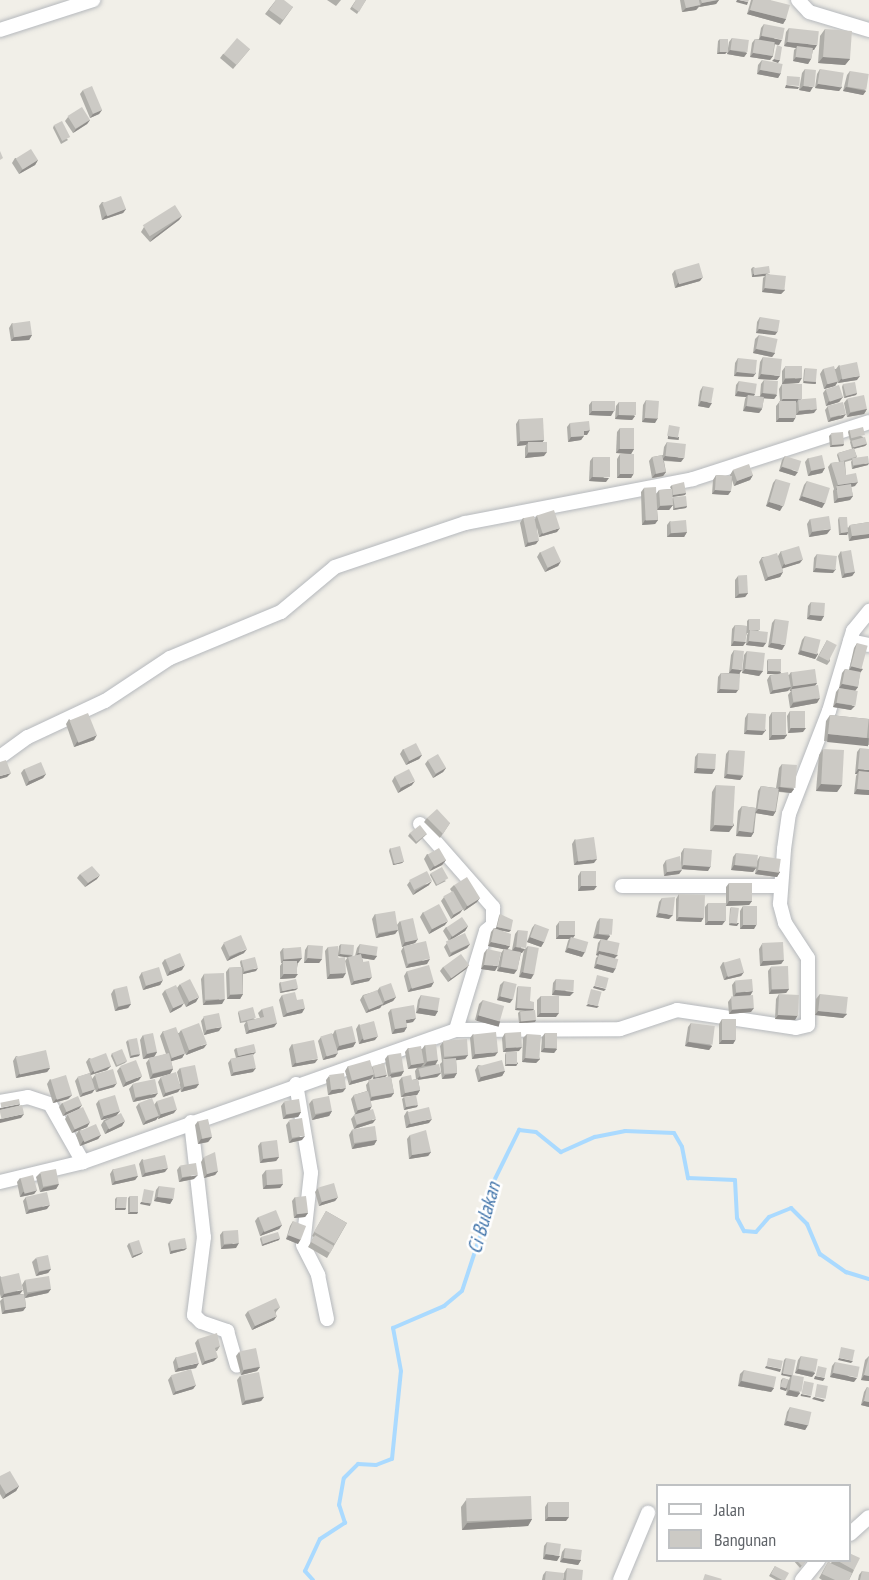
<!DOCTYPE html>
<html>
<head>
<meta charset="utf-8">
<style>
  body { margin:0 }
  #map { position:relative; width:869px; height:1580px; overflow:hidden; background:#f1efe8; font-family:"PT Sans Narrow",sans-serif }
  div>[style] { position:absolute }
  .stream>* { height:4px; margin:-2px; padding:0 2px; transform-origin:2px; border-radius:2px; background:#aadaff }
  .roads { filter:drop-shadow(0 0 2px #b5b8bc) drop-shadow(0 0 2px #b5b8bc) }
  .street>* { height:14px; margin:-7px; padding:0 7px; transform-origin:7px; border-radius:7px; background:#fff }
  .wall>* { inset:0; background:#afaea9 }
  .shaded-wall>* { inset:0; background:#8f8d8a; transform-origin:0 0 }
  .building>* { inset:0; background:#cccac5; transform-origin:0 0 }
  span { translate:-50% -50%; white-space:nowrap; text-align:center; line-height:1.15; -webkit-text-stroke:5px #fff; paint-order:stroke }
  .water-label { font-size:20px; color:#4174aa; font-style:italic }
  .legend { position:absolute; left:656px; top:1484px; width:195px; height:78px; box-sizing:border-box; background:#fff; border:2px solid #bfc1c3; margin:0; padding:8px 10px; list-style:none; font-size:18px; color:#5f6368 }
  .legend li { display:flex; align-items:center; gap:12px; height:30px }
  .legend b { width:30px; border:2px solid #bfc1c3 }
</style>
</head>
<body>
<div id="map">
  <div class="stream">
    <i style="left:313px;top:1580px;width:12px;rotate:-132deg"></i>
    <i style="left:305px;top:1571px;width:35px;rotate:-65deg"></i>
    <i style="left:320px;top:1539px;width:30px;rotate:-33deg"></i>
    <i style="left:345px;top:1523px;width:19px;rotate:-108deg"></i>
    <i style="left:339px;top:1505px;width:27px;rotate:-80deg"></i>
    <i style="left:344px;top:1478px;width:20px;rotate:-45deg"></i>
    <i style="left:358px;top:1464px;width:18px;rotate:3deg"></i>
    <i style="left:376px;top:1465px;width:17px;rotate:-21deg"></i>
    <i style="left:392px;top:1459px;width:88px;rotate:-84.2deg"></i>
    <i style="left:401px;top:1371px;width:44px;rotate:-100.5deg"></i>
    <i style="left:393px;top:1328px;width:56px;rotate:-23.3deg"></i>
    <i style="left:444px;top:1306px;width:23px;rotate:-40deg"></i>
    <i style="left:462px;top:1291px;width:71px;rotate:-71.8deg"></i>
    <i style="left:484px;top:1224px;width:38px;rotate:-79deg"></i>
    <i style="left:491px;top:1187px;width:64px;rotate:-63.8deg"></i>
    <i style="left:519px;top:1130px;width:17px;rotate:7deg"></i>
    <i style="left:536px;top:1132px;width:32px;rotate:39deg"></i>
    <i style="left:561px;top:1152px;width:37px;rotate:-24deg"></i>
    <i style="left:595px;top:1137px;width:31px;rotate:-11deg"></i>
    <i style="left:625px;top:1131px;width:49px;rotate:2.3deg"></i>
    <i style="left:674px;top:1133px;width:16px;rotate:60deg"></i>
    <i style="left:682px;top:1147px;width:32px;rotate:79deg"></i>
    <i style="left:688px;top:1178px;width:47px;rotate:2.4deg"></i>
    <i style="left:735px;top:1180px;width:38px;rotate:87deg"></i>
    <i style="left:737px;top:1218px;width:15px;rotate:62deg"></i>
    <i style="left:744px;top:1231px;width:12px;rotate:5deg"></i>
    <i style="left:756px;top:1232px;width:20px;rotate:-49deg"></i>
    <i style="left:769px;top:1217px;width:24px;rotate:-22deg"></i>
    <i style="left:791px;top:1208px;width:23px;rotate:45deg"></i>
    <i style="left:807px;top:1224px;width:33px;rotate:67deg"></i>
    <i style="left:820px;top:1254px;width:32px;rotate:35deg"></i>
    <i style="left:846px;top:1272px;width:24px;rotate:17deg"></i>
  </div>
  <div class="roads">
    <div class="street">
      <i style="left:798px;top:0;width:16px;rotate:47deg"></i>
      <i style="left:809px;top:12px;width:63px;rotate:16.7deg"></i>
      <i style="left:0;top:30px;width:98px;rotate:-17.9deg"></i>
      <i style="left:850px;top:641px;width:19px;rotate:12deg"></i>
      <i style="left:0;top:757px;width:34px;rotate:-36deg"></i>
      <i style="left:28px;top:737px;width:85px;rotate:-25.1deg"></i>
      <i style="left:105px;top:701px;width:78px;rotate:-33.5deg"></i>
      <i style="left:170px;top:658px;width:120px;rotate:-22.5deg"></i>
      <i style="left:281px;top:612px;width:70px;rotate:-39.8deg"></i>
      <i style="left:335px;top:567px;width:137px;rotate:-18.7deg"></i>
      <i style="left:465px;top:523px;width:232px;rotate:-10.9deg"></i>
      <i style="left:693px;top:479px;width:185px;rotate:-17.9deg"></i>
      <i style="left:420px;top:824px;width:111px;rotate:48.7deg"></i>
      <i style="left:493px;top:907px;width:18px;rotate:90deg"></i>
      <i style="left:493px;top:925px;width:9px;rotate:139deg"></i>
      <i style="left:486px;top:931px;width:103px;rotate:106.9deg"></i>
      <i style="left:622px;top:886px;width:158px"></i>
      <i style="left:296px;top:1084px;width:90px;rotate:80.4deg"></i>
      <i style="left:311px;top:1173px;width:72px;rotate:96.3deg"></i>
      <i style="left:303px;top:1245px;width:34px;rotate:63deg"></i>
      <i style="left:318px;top:1275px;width:45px;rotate:78.4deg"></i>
      <i style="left:0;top:1102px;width:28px;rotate:-10deg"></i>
      <i style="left:28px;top:1097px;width:23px;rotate:18deg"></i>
      <i style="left:50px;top:1104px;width:67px;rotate:60.4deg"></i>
      <i style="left:191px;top:1122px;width:116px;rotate:83.6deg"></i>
      <i style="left:204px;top:1237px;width:79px;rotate:97.3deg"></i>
      <i style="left:194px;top:1315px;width:10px;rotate:45deg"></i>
      <i style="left:201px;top:1322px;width:28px;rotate:19deg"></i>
      <i style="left:227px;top:1331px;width:36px;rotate:74deg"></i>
      <i style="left:0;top:1182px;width:85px;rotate:-13.5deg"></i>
      <i style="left:83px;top:1162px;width:396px;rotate:-19.5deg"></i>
      <i style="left:456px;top:1030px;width:164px;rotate:-0.3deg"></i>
      <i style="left:620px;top:1029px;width:60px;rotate:-18.4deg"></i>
      <i style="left:677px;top:1010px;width:120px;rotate:8.6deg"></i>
      <i style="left:796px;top:1028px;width:12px;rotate:-14deg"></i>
      <i style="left:808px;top:1025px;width:67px;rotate:-90deg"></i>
      <i style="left:808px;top:958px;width:42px;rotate:-123.3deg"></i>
      <i style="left:785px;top:923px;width:20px;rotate:-105deg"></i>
      <i style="left:780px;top:904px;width:55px;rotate:-85.8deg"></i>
      <i style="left:784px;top:849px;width:35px;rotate:-82deg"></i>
      <i style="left:789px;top:814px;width:110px;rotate:-68.8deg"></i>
      <i style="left:829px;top:711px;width:84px;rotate:-73.3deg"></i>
      <i style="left:853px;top:631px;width:26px;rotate:-51deg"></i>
      <i style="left:850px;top:1534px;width:25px;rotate:-42deg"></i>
      <i style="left:620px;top:1580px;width:73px;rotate:-67.3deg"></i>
      <i style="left:802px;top:1580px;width:26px;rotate:-51deg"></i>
    </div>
  </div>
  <div class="wall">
    <i style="clip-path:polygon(276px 0,293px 7px,280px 25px,265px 14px)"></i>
    <i style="clip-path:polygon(327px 0,341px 0,336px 6px)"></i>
    <i style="clip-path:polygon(356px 0,366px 0,357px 14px,350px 9px)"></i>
    <i style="clip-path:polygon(680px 0,719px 0,716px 4px,699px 7px,696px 10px,682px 12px)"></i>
    <i style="clip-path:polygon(751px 0,770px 0,786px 19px,783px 24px,747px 14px)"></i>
    <i style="clip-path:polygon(764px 24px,779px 45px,775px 44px,773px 56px,770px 60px,750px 57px,752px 43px,755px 39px,759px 39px,761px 28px)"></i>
    <i style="clip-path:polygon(789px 28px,814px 50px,813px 50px,811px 59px,808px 64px,793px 61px,794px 50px,796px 48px,784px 46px,786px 32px)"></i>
    <i style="clip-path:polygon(825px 29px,850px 59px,845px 65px,818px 63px,820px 36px)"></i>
    <i style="clip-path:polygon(732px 38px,747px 53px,744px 57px,727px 54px,729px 42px)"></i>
    <i style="clip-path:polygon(720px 39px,727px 52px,725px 54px,717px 54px,718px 41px)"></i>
    <i style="clip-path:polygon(250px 49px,233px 69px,220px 58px,223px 54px)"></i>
    <i style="clip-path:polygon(762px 60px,781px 73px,778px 78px,757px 74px,758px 65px)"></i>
    <i style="clip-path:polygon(805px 69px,810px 92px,799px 90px,802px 73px)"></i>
    <i style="clip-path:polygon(820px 69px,842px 87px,839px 91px,815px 88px,817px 74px)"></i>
    <i style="clip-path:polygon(850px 71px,866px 91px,863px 95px,843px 91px,847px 75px)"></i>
    <i style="clip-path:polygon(83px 90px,102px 110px,99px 114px,90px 118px,80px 94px)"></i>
    <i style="clip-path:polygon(68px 117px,90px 120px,87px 124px,73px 133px,65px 121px)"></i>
    <i style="clip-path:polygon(54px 125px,68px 140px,61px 144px,53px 128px)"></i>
    <i style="clip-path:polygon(15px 158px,38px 160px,35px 165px,19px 174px,12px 163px)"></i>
    <i style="clip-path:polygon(102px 202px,126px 209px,123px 213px,102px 220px,99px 206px)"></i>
    <i style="clip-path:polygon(182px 216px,179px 220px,150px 242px,141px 232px,144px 227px)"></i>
    <i style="clip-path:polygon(753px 267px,769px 274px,785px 290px,781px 294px,762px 292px,763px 278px,765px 276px,752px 277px,751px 269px)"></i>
    <i style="clip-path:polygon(675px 270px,700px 281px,675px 288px,672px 274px)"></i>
    <i style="clip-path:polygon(760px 317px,778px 331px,775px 335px,756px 333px,757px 322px)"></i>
    <i style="clip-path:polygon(12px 323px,32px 335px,29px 340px,11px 341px,9px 328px)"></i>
    <i style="clip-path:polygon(759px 335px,775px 353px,772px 357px,753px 353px,755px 339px)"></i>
    <i style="clip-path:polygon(763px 357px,777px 380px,758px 379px,760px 362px)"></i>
    <i style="clip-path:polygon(738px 358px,756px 373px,753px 377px,734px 376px,735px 363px)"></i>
    <i style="clip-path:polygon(839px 365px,857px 380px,838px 383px,838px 382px,835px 386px,824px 389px,820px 374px,823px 369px,836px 369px)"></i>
    <i style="clip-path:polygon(785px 367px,799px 383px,782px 384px,782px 371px)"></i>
    <i style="clip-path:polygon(805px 368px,816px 382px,815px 384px,803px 383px,804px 370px)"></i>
    <i style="clip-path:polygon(764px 380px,777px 395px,774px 399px,764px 398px,762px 409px,759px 413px,743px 411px,745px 399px,746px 397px,735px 396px,736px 385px,739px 381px,755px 394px,754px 396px,760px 396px,761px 384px)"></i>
    <i style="clip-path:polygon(782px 384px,801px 400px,814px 413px,796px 415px,793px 422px,776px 422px,776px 406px,780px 401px,779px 389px)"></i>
    <i style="clip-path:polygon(843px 384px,857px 393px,856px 395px,844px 398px,842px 387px)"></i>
    <i style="clip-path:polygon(703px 386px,709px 408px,698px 406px,700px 391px)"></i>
    <i style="clip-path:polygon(826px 389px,843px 397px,839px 402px,826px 406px,823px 393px)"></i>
    <i style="clip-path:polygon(847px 399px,867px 409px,864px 414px,847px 417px,844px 403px)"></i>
    <i style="clip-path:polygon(646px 400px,655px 423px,642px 422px,643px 405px)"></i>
    <i style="clip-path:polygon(592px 401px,611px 416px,589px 415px,589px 405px)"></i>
    <i style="clip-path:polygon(619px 402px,635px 416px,632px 420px,615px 419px,616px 406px)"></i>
    <i style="clip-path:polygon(828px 406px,843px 418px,828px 422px,825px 410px)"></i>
    <i style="clip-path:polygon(519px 419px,544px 440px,542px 443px,544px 456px,525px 458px,525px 448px,526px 445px,517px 446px,516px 424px)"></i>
    <i style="clip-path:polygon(570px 423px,587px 435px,584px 435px,581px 440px,568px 442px,567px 427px)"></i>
    <i style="clip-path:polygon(620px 428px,634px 449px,631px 454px,616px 453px,617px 432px)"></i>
    <i style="clip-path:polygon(849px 430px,863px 437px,867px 444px,865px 446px,854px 449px,857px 457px,855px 459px,868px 465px,852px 469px,851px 462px,852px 460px,845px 462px,846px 475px,855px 486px,851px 487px,853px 496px,850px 500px,834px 503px,833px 491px,834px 489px,828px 467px,831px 463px,839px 462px,837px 455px,838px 453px,852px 449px,850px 442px,851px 440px,850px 441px,848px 432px)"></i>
    <i style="clip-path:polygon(831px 434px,844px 444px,843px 446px,830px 447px,829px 436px)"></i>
    <i style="clip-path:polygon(667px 442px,681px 462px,664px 461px,666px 472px,663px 476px,652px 478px,649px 461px,652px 457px,663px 455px,664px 447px)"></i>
    <i style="clip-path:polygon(620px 454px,634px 473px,631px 478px,617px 478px,617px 459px)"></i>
    <i style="clip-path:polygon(785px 456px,795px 476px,779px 471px,782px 460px)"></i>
    <i style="clip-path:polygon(593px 457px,606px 482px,589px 481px,590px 461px)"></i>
    <i style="clip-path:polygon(808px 458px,825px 468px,822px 473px,808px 476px,805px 462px)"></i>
    <i style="clip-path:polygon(733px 470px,753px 475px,750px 480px,734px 486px,732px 480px,731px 491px,728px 495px,712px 494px,713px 480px,716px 475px,730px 476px,730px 475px)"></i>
    <i style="clip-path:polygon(776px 479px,780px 511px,766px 506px,773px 483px)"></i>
    <i style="clip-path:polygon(807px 481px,822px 508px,799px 500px,804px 485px)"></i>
    <i style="clip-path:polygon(672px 485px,686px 493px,685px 495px,672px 497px,672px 499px,673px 497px,687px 506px,686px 508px,673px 510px,673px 505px,669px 510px,657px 510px,658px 520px,655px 524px,642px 525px,641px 492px,644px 488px,656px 494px,659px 490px,671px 489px,670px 487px)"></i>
    <i style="clip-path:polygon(537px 515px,557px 532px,539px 537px,537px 528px,536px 544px,525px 547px,520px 523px,523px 518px,535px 519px)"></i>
    <i style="clip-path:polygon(839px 517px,848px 528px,850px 525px,869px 522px,869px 537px,849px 541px,848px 533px,847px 535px,839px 535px,838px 520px)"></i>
    <i style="clip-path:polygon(810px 519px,827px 534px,809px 537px,807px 524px)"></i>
    <i style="clip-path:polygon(670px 521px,687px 532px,684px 537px,667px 537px,667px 525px)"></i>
    <i style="clip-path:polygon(781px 551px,800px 563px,782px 568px,783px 572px,780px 577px,765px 581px,759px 562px,762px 557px,778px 556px)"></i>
    <i style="clip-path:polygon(841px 551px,855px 572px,852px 576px,842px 578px,838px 556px)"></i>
    <i style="clip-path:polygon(540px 552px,561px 561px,558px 566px,545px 572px,537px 557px)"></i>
    <i style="clip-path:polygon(817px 554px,833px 573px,813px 572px,814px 558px)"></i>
    <i style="clip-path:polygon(738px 576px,748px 593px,745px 597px,735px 598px,735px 580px)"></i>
    <i style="clip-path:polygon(811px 602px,824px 616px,821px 621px,807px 619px,808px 606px)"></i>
    <i style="clip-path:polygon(749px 619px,759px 631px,766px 643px,763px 647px,746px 645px,747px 635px,748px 633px,747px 633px,743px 646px,731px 646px,732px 629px,735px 625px,747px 626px,747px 621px)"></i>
    <i style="clip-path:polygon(775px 619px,782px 650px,768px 647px,772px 623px)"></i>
    <i style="clip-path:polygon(805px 636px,818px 654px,815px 659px,798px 654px,802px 640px)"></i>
    <i style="clip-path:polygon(827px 640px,830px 661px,827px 665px,816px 660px)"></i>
    <i style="clip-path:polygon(857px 643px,860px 672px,858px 687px,855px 691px,851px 710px,833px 707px,836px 692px,839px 688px,842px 673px,845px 669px,849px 670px,854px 648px)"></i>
    <i style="clip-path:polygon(734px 650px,740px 674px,736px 693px,717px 693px,718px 677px,721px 673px,729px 673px,731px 655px)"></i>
    <i style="clip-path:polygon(747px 651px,763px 671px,759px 676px,742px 673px,744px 655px)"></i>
    <i style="clip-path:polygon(768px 659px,781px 672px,780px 673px,789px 675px,791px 672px,817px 683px,815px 686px,817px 703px,790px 708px,788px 695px,791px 691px,790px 691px,789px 689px,788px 691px,770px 694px,767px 680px,770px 675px,778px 674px,767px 674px,767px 661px)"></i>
    <i style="clip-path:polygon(790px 711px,803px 732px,788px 733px,787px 716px)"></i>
    <i style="clip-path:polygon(772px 712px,787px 735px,784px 739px,769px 740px,769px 717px)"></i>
    <i style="clip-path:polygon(748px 713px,766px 730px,762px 735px,744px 734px,745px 718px)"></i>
    <i style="clip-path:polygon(830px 715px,869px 719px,869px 745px,824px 741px,826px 721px)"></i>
    <i style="clip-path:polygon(69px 719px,94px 740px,74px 747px,66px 724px)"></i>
    <i style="clip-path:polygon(860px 748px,869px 795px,854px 794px,856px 776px,857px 774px,855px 774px,857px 752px)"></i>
    <i style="clip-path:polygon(403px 749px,422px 755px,419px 759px,406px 765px,400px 754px)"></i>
    <i style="clip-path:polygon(823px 749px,842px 785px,837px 792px,816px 791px,819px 755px)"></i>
    <i style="clip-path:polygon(729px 750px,743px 776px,740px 780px,724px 778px,726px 754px)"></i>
    <i style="clip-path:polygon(698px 753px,715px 769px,712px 774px,694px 773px,695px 757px)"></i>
    <i style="clip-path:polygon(428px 760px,446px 768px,443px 772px,433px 778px,425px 764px)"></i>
    <i style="clip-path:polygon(782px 764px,794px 789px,791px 793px,779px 792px,776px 811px,773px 816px,756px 813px,754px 832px,751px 837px,736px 836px,738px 811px,742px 806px,756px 808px,758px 791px,761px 786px,776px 788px,779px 768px)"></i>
    <i style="clip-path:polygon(24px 769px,46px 774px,43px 778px,26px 786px,21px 773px)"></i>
    <i style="clip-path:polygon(395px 776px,412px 785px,398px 793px,392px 781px)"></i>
    <i style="clip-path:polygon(716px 785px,734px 825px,729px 832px,710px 831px,712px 792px)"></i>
    <i style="clip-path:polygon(427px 818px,450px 823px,440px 838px,424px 822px)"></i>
    <i style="clip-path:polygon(410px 833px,427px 834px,416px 844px,408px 836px)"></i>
    <i style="clip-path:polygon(575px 839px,594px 863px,574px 865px,572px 844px)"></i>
    <i style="clip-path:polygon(390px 848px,404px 861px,402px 863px,393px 865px,389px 851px)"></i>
    <i style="clip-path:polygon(684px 848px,708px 871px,682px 869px,679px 874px,664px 876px,663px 865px,666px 860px,681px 863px,681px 853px)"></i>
    <i style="clip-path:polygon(736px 853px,757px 861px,760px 856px,780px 872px,777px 877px,755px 874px,756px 868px,753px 872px,731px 870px,733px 857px)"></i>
    <i style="clip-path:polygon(427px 854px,446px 860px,442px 865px,430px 871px,424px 859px)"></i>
    <i style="clip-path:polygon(581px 871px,594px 890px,578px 891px,578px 876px)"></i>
    <i style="clip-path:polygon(431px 873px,446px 881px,436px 886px,430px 875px)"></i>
    <i style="clip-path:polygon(80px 874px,97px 879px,85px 887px,77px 878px)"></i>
    <i style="clip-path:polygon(410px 881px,429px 885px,413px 895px,407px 885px)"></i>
    <i style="clip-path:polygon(729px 883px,752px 901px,749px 905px,726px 906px,726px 887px)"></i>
    <i style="clip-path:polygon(454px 885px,477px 902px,464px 911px,463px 909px,460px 913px,451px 919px,441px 901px,444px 897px,452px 892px,450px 889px)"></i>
    <i style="clip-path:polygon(679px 894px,704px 917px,701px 922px,676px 921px,676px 899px)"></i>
    <i style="clip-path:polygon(662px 898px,669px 919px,656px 917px,659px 902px)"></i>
    <i style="clip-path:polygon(708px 903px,725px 921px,722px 925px,705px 925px,705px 907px)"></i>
    <i style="clip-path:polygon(743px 906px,754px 929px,740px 929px,740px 911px)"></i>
    <i style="clip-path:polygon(731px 907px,737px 926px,729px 925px,730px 909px)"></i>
    <i style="clip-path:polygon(423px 912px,445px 925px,429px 934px,420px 917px)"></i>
    <i style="clip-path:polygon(375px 914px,398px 930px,395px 934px,376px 938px,372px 919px)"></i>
    <i style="clip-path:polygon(500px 914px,511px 930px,509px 932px,503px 931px,507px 949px,512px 950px,515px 934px,518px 930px,522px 953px,521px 953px,517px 970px,514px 974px,497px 971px,501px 953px,504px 949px,488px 946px,491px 932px,494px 928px,496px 928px,499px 916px)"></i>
    <i style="clip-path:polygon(600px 918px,610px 936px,607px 940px,615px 958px,613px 973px,594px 968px,596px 958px,598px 956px,596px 955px,598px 943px,601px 939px,593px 938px,597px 922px)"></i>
    <i style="clip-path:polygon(400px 921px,418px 939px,415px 943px,402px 947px,397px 925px)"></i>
    <i style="clip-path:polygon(559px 922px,575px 935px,573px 938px,582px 957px,565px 952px,568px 941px,569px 939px,556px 939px,556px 926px)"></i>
    <i style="clip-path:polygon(535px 924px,544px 942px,541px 947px,527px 942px,532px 928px)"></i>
    <i style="clip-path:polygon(468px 926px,465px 931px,449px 941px,443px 931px,446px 927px)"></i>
    <i style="clip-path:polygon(224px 943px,244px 953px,227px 961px,221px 948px)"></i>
    <i style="clip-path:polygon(447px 943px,470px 944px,467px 948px,449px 957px,444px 947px)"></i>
    <i style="clip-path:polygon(341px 944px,353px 956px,355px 956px,357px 948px,360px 944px,377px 956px,374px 960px,362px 958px,369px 981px,351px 985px,345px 961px,348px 957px,338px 956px,343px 978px,327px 979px,325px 951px,328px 947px,338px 954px,339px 946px)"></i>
    <i style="clip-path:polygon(762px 944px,784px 960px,781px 964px,760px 966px,759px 949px)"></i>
    <i style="clip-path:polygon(308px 945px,322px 959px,319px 963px,304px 963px,305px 950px)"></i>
    <i style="clip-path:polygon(404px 946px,427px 964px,406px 968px,401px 951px)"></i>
    <i style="clip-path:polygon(528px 946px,531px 979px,519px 977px,524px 950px)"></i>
    <i style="clip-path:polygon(283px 948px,302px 958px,298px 963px,295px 978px,280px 979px,280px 966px,282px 963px,281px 963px,280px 952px)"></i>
    <i style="clip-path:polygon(487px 949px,495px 971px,481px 969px,484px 953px)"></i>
    <i style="clip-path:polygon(165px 959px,182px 970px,167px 976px,162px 963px)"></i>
    <i style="clip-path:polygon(241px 960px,256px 971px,243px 974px,243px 994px,240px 999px,227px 999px,226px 972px,229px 968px,241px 967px,240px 962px)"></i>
    <i style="clip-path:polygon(723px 962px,744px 972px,741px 976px,724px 980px,720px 967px)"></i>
    <i style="clip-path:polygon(469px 965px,466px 969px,448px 982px,440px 971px,443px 967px)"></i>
    <i style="clip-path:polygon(771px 967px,789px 989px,786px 993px,769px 994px,768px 971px)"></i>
    <i style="clip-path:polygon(407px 971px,434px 982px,431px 987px,408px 992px,404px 976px)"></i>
    <i style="clip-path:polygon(142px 972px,163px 980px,160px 985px,143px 990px,139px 977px)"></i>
    <i style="clip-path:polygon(204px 974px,222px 1004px,203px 1005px,201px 979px)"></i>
    <i style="clip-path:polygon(556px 979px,570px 996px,552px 995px,553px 983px)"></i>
    <i style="clip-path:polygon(504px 981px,510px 1003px,497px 1000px,500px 985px)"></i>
    <i style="clip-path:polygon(735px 981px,750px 996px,751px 1012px,729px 1014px,728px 1002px,731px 998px,733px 997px,732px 985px)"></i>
    <i style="clip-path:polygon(280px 982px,296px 990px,280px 993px,279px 984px)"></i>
    <i style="clip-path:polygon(180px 984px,196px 1002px,186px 1007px,184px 1003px,181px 1007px,170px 1013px,162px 994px,165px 990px,177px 988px)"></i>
    <i style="clip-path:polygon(518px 986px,530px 1001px,534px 1009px,533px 1010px,535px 1022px,519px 1023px,518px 1013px,520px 1011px,527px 1011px,515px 1010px,517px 988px)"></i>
    <i style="clip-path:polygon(380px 987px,396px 997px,393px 1001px,382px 1005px,380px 1008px,366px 1013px,360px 1000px,363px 995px,377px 991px)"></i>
    <i style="clip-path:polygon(114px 989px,131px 1004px,128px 1008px,115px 1011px,111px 994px)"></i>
    <i style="clip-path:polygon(779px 994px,795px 1020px,775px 1019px,776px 999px)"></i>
    <i style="clip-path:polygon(820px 994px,847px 1014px,843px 1018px,815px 1015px,816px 999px)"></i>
    <i style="clip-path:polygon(282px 995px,297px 1000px,302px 1013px,283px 1017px,279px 1000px)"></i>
    <i style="clip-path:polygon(421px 995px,438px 1011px,435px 1016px,416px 1013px,418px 1000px)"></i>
    <i style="clip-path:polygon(541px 996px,556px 1017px,537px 1017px,537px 1000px)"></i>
    <i style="clip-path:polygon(483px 1000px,497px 1026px,475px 1020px,479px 1004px)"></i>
    <i style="clip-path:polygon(262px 1009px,277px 1023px,274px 1027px,246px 1034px,244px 1025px,246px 1022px,240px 1023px,238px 1013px,239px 1011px,255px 1019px,260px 1018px,258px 1013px)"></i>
    <i style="clip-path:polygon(391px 1009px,413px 1022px,406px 1023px,407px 1027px,404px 1032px,392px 1034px,388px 1013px)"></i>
    <i style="clip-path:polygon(204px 1017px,219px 1031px,204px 1035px,201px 1021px)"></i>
    <i style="clip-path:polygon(722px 1019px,736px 1039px,733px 1044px,719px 1044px,719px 1024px)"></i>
    <i style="clip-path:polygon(691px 1023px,712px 1046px,709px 1050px,685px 1046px,688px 1027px)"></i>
    <i style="clip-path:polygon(359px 1024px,375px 1040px,359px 1044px,356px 1029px)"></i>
    <i style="clip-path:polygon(181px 1030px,204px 1048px,186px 1055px,184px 1051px,185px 1053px,182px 1058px,171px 1061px,173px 1069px,170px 1074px,150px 1079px,146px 1063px,149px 1059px,166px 1054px,160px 1036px,163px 1031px,179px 1033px)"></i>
    <i style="clip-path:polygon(335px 1030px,356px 1042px,353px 1047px,338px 1050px,335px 1057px,323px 1060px,318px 1041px,321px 1037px,333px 1034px)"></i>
    <i style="clip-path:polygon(505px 1033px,519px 1051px,503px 1052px,502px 1038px)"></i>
    <i style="clip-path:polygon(545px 1033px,557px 1049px,554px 1053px,541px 1052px,542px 1037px)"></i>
    <i style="clip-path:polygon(473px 1034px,495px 1056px,472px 1059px,470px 1038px)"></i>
    <i style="clip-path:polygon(527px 1034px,540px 1059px,536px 1063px,522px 1062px,523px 1038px)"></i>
    <i style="clip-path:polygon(143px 1035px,157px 1052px,154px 1057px,143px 1059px,140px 1040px)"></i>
    <i style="clip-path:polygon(128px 1040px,139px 1056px,130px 1058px,126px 1042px)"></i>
    <i style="clip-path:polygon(443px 1042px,468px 1055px,465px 1059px,456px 1060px,457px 1073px,454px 1078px,442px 1079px,440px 1064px,442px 1062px,440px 1046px)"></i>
    <i style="clip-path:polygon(292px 1044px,315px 1063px,292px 1067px,289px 1049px)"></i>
    <i style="clip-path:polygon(425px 1045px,438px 1060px,436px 1064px,441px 1073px,437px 1077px,418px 1080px,420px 1090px,417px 1095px,401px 1097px,399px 1081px,402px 1077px,412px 1080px,416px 1079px,415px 1071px,417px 1068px,408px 1069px,405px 1052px,408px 1048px,422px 1049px)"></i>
    <i style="clip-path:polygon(236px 1048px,254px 1054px,253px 1055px,253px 1072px,231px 1076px,228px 1063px,231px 1059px,236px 1058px,234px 1050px)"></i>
    <i style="clip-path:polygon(506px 1052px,518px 1063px,516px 1066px,505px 1066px,505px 1055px)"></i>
    <i style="clip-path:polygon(112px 1053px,127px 1061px,125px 1063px,116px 1067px,111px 1056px)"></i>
    <i style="clip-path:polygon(388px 1055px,404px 1071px,401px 1076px,391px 1078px,394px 1093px,391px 1097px,371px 1101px,370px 1110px,373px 1123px,354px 1129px,351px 1119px,355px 1114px,351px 1099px,354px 1095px,367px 1091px,366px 1085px,369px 1081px,388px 1077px,385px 1059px)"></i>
    <i style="clip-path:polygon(16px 1056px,50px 1068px,47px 1072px,16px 1078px,13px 1061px)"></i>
    <i style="clip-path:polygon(89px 1058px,111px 1066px,107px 1070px,91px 1075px,92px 1079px,95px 1075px,114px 1087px,96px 1092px,95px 1089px,92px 1093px,80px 1097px,75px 1081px,78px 1077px,90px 1073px,86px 1062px)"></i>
    <i style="clip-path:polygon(478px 1065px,505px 1071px,502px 1076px,478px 1082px,475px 1070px)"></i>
    <i style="clip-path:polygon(348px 1066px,371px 1066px,387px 1075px,385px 1077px,373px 1079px,372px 1076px,371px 1079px,349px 1085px,345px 1071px)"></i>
    <i style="clip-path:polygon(120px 1067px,139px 1080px,123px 1087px,117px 1071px)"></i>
    <i style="clip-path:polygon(180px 1068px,199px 1084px,196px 1088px,181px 1092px,180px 1088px,178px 1092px,163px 1097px,158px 1082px,161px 1077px,180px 1084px,177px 1072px)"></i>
    <i style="clip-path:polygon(329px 1076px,343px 1092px,328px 1095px,326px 1080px)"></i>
    <i style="clip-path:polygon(50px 1079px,72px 1095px,68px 1099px,53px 1103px,47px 1084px)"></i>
    <i style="clip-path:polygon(133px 1084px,155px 1097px,133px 1102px,129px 1089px)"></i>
    <i style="clip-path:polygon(404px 1097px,417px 1107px,404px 1110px,402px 1099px)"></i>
    <i style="clip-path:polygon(99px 1100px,120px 1111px,117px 1114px,122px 1126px,105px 1134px,101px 1125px,104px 1120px,111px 1117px,101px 1120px,96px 1104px)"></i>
    <i style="clip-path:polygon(312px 1100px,332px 1111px,329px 1116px,312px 1120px,309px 1104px)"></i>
    <i style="clip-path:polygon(157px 1101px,174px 1113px,158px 1119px,158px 1117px,156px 1120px,143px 1125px,136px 1107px,139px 1103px,154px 1105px)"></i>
    <i style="clip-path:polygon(284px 1102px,301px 1112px,298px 1117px,283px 1119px,281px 1106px)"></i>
    <i style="clip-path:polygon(62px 1103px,82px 1105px,79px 1109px,63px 1116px,59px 1107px)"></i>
    <i style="clip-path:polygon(407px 1111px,429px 1123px,406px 1128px,404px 1116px)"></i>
    <i style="clip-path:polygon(68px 1114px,90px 1122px,87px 1127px,72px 1133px,65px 1119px)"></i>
    <i style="clip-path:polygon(198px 1121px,212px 1137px,208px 1142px,198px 1144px,195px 1125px)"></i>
    <i style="clip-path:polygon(289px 1121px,302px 1140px,289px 1143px,286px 1125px)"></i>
    <i style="clip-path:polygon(79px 1130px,101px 1135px,98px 1139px,80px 1146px,76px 1135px)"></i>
    <i style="clip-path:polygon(352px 1130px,377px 1140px,374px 1145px,352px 1149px,349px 1135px)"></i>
    <i style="clip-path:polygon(410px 1135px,431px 1152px,428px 1156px,409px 1159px,407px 1139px)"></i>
    <i style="clip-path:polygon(261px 1142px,279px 1157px,276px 1161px,260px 1163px,258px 1146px)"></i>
    <i style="clip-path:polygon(204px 1157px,218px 1171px,215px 1175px,204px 1178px,201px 1162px)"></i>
    <i style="clip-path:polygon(142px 1159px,165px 1172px,142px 1177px,139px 1164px)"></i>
    <i style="clip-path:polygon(180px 1166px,194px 1179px,179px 1182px,177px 1170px)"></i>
    <i style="clip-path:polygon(113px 1169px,138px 1176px,135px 1180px,112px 1185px,110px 1174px)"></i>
    <i style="clip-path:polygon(266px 1170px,283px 1184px,280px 1188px,263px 1189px,262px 1175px)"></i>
    <i style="clip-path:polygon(40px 1173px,59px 1184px,56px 1189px,40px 1192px,36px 1177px)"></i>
    <i style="clip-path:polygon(20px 1178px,37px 1190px,34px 1194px,20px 1197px,17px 1182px)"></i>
    <i style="clip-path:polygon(159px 1186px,173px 1199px,170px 1204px,154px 1201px,156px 1190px)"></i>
    <i style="clip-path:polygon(318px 1188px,338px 1197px,335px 1201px,319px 1206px,315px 1192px)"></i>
    <i style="clip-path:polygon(130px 1196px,138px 1212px,137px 1214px,128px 1214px,128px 1198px)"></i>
    <i style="clip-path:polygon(26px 1197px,47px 1209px,26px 1214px,23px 1201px)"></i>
    <i style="clip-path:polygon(117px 1197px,126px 1208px,125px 1210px,115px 1210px,115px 1199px)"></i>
    <i style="clip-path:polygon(295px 1197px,308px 1213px,305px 1217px,294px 1218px,292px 1201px)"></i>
    <i style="clip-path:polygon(326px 1211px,347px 1223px,327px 1258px,308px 1247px,314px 1237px,312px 1236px)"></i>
    <i style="clip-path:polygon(258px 1217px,282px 1225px,279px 1229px,260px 1236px,255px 1221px)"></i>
    <i style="clip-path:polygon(293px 1221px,298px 1244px,286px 1239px,290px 1226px)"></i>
    <i style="clip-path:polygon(223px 1231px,236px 1248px,221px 1249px,220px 1235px)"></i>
    <i style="clip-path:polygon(261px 1237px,279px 1240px,262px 1246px,260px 1239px)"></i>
    <i style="clip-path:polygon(169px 1242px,185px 1250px,170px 1254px,168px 1244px)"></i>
    <i style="clip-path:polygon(129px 1243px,143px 1252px,141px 1254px,132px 1258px,127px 1246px)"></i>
    <i style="clip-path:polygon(36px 1258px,51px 1269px,48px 1273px,36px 1276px,32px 1262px)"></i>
    <i style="clip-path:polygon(0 1276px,20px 1294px,24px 1294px,22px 1285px,25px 1280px,51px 1289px,48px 1293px,25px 1298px,26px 1307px,23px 1311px,2px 1314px,0 1301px,3px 1298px,1px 1298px,0 1294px)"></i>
    <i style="clip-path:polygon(280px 1307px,276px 1312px,274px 1320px,252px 1330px,245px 1315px,248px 1311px)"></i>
    <i style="clip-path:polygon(198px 1339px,220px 1346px,217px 1351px,216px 1351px,214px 1361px,202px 1365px,195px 1343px)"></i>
    <i style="clip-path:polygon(239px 1352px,260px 1367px,257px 1371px,241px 1375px,236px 1356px)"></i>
    <i style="clip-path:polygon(801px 1356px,815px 1373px,812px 1377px,795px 1373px,798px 1360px)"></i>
    <i style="clip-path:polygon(869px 1356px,869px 1381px,861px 1380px,865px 1360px)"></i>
    <i style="clip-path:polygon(176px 1357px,196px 1368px,175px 1372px,173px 1362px)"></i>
    <i style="clip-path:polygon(786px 1358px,800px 1393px,797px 1397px,786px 1395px,787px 1389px,786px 1391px,780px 1389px,781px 1380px,783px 1378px,789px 1380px,790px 1377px,781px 1375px,784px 1360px)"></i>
    <i style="clip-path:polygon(835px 1362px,854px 1382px,830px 1377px,832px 1366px)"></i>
    <i style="clip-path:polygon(744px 1370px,774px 1388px,771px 1392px,738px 1386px,740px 1374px)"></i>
    <i style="clip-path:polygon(171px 1376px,196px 1385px,193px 1389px,173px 1395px,168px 1380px)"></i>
    <i style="clip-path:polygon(240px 1376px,264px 1397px,261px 1401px,242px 1405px,237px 1380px)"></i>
    <i style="clip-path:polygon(867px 1387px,869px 1388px,869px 1407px,861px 1405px,864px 1392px)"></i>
    <i style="clip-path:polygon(790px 1407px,808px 1425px,805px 1430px,784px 1425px,787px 1412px)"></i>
    <i style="clip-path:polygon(0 1476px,19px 1486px,16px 1491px,3px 1499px,0 1494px)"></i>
    <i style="clip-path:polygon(466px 1500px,532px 1519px,528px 1526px,462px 1530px,461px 1507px)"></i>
    <i style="clip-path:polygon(548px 1502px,566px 1521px,545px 1521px,545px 1507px)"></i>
    <i style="clip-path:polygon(547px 1542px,557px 1561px,543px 1559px,544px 1546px)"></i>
    <i style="clip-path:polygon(565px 1548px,581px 1560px,578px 1565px,560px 1562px,562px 1552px)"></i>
    <i style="clip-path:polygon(793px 1560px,807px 1560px,800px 1568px)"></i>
    <i style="clip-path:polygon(833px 1560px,849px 1560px,854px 1570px,849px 1580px,822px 1580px,819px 1578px,828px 1562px,831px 1563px)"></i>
    <i style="clip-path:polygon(775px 1566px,785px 1580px,776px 1580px,769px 1576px)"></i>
    <i style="clip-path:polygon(567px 1568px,582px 1580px,563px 1580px,564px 1573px)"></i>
    <i style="clip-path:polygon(546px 1571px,563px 1580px,542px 1580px,543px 1575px)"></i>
    <i style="clip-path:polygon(862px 1571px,869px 1580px,858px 1580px,859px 1575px)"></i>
  </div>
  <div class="shaded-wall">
    <i style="clip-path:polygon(719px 0,716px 4px,699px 7px,702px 3px)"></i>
    <i style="clip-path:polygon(737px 0,739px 0,748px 2px,747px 5px,736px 2px)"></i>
    <i style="clip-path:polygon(700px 5px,696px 10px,682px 12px,686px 8px)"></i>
    <i style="clip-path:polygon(750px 10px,786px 19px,783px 24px,747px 14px)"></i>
    <i style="clip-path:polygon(761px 36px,782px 40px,779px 45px,758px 41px)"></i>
    <i style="clip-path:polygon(787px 42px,817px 45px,814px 50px,797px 48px,797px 46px,796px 48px,784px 46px)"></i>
    <i style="clip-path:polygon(730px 50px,747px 53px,744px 57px,727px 54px)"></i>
    <i style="clip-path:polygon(719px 52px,727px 52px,725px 54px,717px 54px)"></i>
    <i style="clip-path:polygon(753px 53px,773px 56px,770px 60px,750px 57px)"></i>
    <i style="clip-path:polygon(796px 57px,811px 59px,808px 64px,793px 61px)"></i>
    <i style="clip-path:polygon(823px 57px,850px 59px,845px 65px,818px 63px)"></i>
    <i style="clip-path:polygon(774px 59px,780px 60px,778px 63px,772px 61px)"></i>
    <i style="clip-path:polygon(760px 70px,781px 73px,778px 78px,757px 74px)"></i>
    <i style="clip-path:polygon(818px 84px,842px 87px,839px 91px,815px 88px)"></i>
    <i style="clip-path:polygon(786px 85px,799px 87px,798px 89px,785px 88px)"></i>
    <i style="clip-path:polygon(803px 86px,813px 87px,810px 92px,799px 90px)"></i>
    <i style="clip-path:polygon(846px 87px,866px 91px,863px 95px,843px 91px)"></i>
    <i style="clip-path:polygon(102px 110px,99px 114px,90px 118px,93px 114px)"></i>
    <i style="clip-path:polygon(90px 120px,87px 124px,73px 133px,76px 129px)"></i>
    <i style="clip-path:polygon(38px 160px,35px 165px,19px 174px,22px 170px)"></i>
    <i style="clip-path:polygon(126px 209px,123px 213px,102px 220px,105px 216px)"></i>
    <i style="clip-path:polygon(182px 216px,179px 220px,150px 242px,153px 238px)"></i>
    <i style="clip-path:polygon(753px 274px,766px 274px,765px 276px,752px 277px)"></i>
    <i style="clip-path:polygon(703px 277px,700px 281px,675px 288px,678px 283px)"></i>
    <i style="clip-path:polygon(765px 288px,785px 290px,781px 294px,762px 292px)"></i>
    <i style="clip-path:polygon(759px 329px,778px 331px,775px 335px,756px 333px)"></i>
    <i style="clip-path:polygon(32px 335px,29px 340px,11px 341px,14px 337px)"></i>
    <i style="clip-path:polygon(756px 349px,775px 353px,772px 357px,753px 353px)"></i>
    <i style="clip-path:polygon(737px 372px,756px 373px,753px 377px,734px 376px)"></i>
    <i style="clip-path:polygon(761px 374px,780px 376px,777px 380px,758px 379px)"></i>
    <i style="clip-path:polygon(860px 376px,857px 380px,838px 383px,841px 379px)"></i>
    <i style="clip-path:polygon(802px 378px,799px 383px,782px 384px,785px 379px)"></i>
    <i style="left:804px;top:381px;width:12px;height:2px;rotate:5deg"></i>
    <i style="clip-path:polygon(838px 381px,835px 386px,824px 389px,827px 384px)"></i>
    <i style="clip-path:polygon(738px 391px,755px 394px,752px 398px,748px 395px,746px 397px,735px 396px)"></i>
    <i style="clip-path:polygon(762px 393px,777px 395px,774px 399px,759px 398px)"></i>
    <i style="clip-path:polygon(857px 393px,856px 395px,844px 398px,846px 396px)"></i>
    <i style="clip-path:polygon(843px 397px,839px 402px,826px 406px,829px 401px)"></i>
    <i style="clip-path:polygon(802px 398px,799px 402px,798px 400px,796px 403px,780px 403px,783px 399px)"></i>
    <i style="clip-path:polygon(701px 401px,712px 403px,709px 408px,698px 406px)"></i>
    <i style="clip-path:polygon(746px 406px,762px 409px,759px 413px,743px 411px)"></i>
    <i style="clip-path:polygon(817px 409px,814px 413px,796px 415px,799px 411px)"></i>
    <i style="clip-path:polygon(867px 409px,864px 414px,847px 417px,850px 413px)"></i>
    <i style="clip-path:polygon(592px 411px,614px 411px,611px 416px,589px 415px)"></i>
    <i style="clip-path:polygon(846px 414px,843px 418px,828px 422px,831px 418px)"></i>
    <i style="clip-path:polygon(618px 415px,635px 416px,632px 420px,615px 419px)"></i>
    <i style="clip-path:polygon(796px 417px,793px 422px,776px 422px,779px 418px)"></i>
    <i style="clip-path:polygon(645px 418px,658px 418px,655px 423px,642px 422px)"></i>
    <i style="clip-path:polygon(590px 430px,587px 435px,581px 435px,584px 431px)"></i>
    <i style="clip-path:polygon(584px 436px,581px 440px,568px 442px,571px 437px)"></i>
    <i style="left:668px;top:436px;width:11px;height:3px;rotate:5deg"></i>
    <i style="clip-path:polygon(544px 440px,541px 444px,528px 443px,526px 445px,517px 446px,520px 441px)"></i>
    <i style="clip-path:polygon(844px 444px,843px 446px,830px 447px,832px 445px)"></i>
    <i style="clip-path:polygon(867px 444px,865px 446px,852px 449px,853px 447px)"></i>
    <i style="clip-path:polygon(619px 449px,634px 449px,631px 454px,616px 453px)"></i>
    <i style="clip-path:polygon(547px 452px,544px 456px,525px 458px,528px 453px)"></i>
    <i style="clip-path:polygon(665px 456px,684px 458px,681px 462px,662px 460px)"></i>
    <i style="clip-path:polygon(869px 463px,868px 465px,852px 469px,854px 466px)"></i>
    <i style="clip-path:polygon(782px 467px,798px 472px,795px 476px,779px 471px)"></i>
    <i style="clip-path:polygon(825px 468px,822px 473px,808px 476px,811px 471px)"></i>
    <i style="clip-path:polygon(666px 472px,663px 476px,652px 478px,655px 474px)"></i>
    <i style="clip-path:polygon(634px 473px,631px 478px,617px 478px,620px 474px)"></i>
    <i style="clip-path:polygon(753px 475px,750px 480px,734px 486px,737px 481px)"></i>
    <i style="clip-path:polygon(592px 477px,609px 478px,606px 482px,589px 481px)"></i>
    <i style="clip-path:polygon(858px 482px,855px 486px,836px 490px,836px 488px,838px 485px)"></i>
    <i style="clip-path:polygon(715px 490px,731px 491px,728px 495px,712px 494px)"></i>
    <i style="clip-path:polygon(686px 493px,685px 495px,672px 497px,673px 495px)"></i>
    <i style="clip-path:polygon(802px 496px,825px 503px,822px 508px,799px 500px)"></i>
    <i style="clip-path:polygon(853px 496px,850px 500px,834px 503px,838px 498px)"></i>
    <i style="clip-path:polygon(769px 502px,783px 506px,780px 511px,766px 506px)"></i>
    <i style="clip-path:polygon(673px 505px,669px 510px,657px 510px,660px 506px)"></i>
    <i style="clip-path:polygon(687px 506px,686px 508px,673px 510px,675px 508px)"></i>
    <i style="clip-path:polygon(645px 520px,658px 520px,655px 524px,642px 525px)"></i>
    <i style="clip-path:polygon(560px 528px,557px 532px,539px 537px,542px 533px)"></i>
    <i style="clip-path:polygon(831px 529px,827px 534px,809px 537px,812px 532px)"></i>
    <i style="clip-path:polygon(687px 532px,684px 537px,667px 537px,671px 533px)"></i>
    <i style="clip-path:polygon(848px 532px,847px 535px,839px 535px,841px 533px)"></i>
    <i style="clip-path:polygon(869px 534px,869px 538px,849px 541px,852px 536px)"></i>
    <i style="clip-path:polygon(539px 540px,536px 544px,525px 547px,528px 542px)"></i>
    <i style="clip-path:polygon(803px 559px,800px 563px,781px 569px,784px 564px)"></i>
    <i style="clip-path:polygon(561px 561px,558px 566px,545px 572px,548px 568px)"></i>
    <i style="clip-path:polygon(816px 568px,836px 569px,833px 573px,813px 572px)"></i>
    <i style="clip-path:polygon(783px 572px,780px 577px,765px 581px,768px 577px)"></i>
    <i style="clip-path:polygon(855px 572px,852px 576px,842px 578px,845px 573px)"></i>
    <i style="clip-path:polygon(748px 593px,745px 597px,735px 598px,739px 594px)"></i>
    <i style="clip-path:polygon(810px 615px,824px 616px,821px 621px,807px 619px)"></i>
    <i style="clip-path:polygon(734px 641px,746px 642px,743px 646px,731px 646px)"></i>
    <i style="clip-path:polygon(749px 641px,766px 643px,763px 647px,746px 645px)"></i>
    <i style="clip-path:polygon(771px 643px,785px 645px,782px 650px,768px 647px)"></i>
    <i style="clip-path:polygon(801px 650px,818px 654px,815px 659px,798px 654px)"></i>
    <i style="clip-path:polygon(852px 666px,863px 669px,860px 673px,849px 670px)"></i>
    <i style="clip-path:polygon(732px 669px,742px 670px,739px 674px,729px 673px)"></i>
    <i style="clip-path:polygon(745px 669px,763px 671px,759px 676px,742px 673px)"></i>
    <i style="clip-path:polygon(768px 671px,781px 672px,780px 674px,767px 674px)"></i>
    <i style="clip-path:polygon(817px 683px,814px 687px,790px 691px,793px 686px)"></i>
    <i style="clip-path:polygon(842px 684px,858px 687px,855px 691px,839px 688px)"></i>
    <i style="clip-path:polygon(791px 687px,788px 691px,770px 694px,773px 690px)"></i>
    <i style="clip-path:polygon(720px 689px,739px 689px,736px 693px,717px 693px)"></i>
    <i style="clip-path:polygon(820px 698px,817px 703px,790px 708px,793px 703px)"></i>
    <i style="clip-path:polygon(836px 703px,855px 706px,851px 710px,833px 707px)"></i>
    <i style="clip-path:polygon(791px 728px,806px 728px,803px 732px,788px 733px)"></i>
    <i style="clip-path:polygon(747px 730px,766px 730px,762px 735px,744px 734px)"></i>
    <i style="left:828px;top:734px;width:41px;height:8px;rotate:6deg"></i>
    <i style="clip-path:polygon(97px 735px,94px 740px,74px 747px,77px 742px)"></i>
    <i style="clip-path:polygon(772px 735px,787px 735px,784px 739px,769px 740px)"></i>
    <i style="clip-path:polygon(422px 755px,419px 759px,406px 765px,409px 761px)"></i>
    <i style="clip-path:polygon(446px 768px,443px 772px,433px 778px,436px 774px)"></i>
    <i style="clip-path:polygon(697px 768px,715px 769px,712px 774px,694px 773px)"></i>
    <i style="clip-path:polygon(858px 769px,869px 770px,869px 775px,859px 771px,857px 774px,855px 774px)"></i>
    <i style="clip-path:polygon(11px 773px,7px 777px,0 779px,0 776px)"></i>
    <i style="clip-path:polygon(46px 774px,43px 778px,26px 786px,29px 781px)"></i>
    <i style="clip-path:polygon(727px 774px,743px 776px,740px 780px,724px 778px)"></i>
    <i style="clip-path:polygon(415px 781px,412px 785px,398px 793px,401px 788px)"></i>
    <i style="clip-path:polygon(821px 784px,842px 785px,837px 792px,816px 791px)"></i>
    <i style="clip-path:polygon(779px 787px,794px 789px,791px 793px,776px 791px)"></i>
    <i style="clip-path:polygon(857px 789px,869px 790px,869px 795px,854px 794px)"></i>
    <i style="clip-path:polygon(758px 809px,776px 811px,773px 816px,755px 813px)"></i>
    <i style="clip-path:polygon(715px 825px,734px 825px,729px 832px,710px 831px)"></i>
    <i style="clip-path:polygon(739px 831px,754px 832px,751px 837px,736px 836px)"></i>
    <i style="clip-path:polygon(597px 859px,594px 863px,574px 865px,577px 861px)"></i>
    <i style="clip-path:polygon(446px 860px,442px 865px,430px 871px,433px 867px)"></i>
    <i style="clip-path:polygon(404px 861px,402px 863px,393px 865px,394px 863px)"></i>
    <i style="clip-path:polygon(684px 865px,711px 866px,708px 871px,680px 869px)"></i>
    <i style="clip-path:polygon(734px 865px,756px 868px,753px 872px,731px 870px)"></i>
    <i style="clip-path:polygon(682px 870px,679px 874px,664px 876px,667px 872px)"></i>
    <i style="clip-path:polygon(758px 870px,780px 872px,777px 877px,755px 874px)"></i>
    <i style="clip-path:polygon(100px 875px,97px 879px,85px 887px,88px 883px)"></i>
    <i style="clip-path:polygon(432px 881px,429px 885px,413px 895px,416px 891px)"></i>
    <i style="clip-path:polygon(581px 886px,597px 886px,594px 890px,578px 891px)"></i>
    <i style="clip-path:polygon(480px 898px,477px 902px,464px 911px,467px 906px)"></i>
    <i style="clip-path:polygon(729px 901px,752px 901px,749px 905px,726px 906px)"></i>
    <i style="clip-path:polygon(463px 909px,460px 913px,451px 919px,454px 914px)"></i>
    <i style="clip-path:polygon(659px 913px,673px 915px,669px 919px,656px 917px)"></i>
    <i style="clip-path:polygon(679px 917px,704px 917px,701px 922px,676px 921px)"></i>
    <i style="clip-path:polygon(448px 921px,445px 925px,429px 934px,432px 929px)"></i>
    <i style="clip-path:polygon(708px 921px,725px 921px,722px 925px,705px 925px)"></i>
    <i style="clip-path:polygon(731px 923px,739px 923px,737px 926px,729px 925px)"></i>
    <i style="clip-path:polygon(757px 924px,754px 929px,740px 929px,743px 925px)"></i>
    <i style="clip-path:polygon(468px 926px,465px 931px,449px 941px,452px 936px)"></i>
    <i style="clip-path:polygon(497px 927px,511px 930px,509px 932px,495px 929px)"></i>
    <i style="clip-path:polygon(398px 930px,395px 934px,376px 938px,379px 934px)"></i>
    <i style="clip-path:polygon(597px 934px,610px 936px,607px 940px,593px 938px)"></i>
    <i style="clip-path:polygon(559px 935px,575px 935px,572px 939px,571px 937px,569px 939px,556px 939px)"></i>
    <i style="clip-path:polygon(530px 937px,544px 942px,541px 947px,527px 942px)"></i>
    <i style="clip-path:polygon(418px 939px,415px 943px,402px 947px,405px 942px)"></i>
    <i style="clip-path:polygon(491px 942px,510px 946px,507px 950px,488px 946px)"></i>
    <i style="clip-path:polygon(470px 944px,467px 948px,449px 957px,452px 953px)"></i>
    <i style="clip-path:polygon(515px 947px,525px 949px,522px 953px,512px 951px)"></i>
    <i style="clip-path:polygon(568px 948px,585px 952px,582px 957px,565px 952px)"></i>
    <i style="clip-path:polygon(247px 949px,244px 953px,227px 961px,230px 957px)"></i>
    <i style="clip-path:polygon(599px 951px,618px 955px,614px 959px,596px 955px)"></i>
    <i style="clip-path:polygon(358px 953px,377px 956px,374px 960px,355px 957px)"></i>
    <i style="clip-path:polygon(340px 954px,353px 956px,351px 958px,338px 956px)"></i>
    <i style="clip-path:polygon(302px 958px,298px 963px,283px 963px,283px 961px,281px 963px,284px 959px)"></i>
    <i style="clip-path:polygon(308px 958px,322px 959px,319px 963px,304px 963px)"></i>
    <i style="clip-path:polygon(430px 959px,427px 964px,406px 968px,409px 964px)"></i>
    <i style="clip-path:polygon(784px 960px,781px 964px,760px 966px,763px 961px)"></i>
    <i style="clip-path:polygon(597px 964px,616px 968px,613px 973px,594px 968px)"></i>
    <i style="clip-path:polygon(185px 965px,182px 970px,167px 976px,170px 971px)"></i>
    <i style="clip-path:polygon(469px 965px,466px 969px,448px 982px,451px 978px)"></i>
    <i style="clip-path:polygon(484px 965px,498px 966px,495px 971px,481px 969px)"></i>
    <i style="clip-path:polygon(500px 967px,517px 970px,514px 974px,497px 971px)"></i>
    <i style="clip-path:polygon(258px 968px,256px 971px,243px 974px,244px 972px)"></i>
    <i style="clip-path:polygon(522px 972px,534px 974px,531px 979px,519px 977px)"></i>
    <i style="clip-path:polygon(744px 972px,741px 976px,724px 980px,727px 976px)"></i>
    <i style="clip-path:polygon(346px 973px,343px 978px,327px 979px,330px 974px)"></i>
    <i style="clip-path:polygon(284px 974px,298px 974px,295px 978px,280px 979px)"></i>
    <i style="clip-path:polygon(372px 977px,369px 981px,351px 985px,354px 981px)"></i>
    <i style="clip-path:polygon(163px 980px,160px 985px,143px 990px,146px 986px)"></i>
    <i style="clip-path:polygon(434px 982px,431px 987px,408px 992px,411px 988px)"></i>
    <i style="clip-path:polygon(594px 986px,606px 989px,604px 991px,593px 988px)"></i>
    <i style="clip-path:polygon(298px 988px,296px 990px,280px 993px,282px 991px)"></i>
    <i style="clip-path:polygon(772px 989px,789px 989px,786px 993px,769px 994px)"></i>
    <i style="clip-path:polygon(555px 990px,574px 992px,570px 996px,552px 995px)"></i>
    <i style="clip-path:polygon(753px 991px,750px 996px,733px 998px,736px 993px)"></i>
    <i style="clip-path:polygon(243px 994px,240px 999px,227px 999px,230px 995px)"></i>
    <i style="clip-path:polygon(500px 996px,513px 999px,510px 1003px,497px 1000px)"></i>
    <i style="clip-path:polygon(199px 997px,196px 1002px,186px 1007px,189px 1002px)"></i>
    <i style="clip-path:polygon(396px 997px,393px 1001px,382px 1006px,385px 1001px)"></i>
    <i style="clip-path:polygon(225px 999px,222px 1004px,203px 1005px,206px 1001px)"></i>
    <i style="clip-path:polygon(184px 1003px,181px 1007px,170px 1013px,173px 1008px)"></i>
    <i style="clip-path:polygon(131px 1004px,128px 1008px,115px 1011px,118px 1007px)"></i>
    <i style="clip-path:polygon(383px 1004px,380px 1008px,366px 1013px,369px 1009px)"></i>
    <i style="clip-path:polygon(588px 1004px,599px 1006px,597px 1008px,586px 1006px)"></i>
    <i style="clip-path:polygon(305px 1008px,302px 1013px,283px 1017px,287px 1013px)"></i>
    <i style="clip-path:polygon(419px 1008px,438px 1011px,435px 1016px,416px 1013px)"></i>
    <i style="clip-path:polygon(517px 1008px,534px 1009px,532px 1011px,515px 1010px)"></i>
    <i style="clip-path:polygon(754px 1008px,751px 1012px,729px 1014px,732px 1010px)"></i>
    <i style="clip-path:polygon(818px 1011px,847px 1014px,843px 1018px,815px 1015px)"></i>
    <i style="clip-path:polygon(540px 1013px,559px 1013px,556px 1017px,537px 1017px)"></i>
    <i style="left:478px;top:1015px;width:23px;height:6px;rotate:15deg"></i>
    <i style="clip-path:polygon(778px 1015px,798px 1015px,795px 1020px,775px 1019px)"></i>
    <i style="clip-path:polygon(416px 1018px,413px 1022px,403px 1024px,406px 1020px)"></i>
    <i style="clip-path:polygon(536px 1020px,535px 1022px,519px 1023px,521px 1021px)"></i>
    <i style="clip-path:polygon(277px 1023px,274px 1027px,246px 1034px,249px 1030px)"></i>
    <i style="clip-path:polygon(222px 1027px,219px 1031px,204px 1035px,207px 1030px)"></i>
    <i style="clip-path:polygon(407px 1027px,404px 1032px,392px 1034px,395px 1029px)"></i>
    <i style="clip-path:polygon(378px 1036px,375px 1040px,359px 1044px,362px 1039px)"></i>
    <i style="clip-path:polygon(736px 1039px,733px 1044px,719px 1044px,722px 1040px)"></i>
    <i style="clip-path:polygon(356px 1042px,353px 1047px,336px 1051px,339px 1046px)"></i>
    <i style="clip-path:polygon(688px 1042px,712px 1046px,709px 1050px,685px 1046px)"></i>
    <i style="clip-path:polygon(207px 1044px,204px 1048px,186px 1055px,189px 1050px)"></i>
    <i style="clip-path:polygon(522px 1047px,519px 1051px,503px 1052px,506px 1048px)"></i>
    <i style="clip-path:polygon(544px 1048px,557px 1049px,554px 1053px,541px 1052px)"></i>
    <i style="clip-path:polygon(157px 1052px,154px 1057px,143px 1059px,147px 1054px)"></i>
    <i style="clip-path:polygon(256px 1052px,254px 1054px,236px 1058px,238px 1056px)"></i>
    <i style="clip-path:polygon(498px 1052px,495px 1056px,472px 1059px,475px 1054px)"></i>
    <i style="clip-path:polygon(185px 1053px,182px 1058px,169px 1062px,172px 1058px)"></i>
    <i style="clip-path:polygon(338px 1053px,335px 1057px,323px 1060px,326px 1056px)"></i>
    <i style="clip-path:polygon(140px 1054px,139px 1056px,130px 1058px,131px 1056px)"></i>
    <i style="clip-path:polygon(468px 1055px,465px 1059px,444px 1062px,443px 1060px,445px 1058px)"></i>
    <i style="clip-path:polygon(525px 1058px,540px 1059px,536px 1063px,522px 1062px)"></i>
    <i style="clip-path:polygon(318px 1059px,315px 1063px,292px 1067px,295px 1063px)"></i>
    <i style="clip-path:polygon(438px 1060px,435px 1065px,424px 1066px,427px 1062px)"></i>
    <i style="clip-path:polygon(424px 1063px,421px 1067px,408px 1069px,411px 1065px)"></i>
    <i style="clip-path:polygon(518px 1063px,516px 1066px,505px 1066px,507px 1064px)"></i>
    <i style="clip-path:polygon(111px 1066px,107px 1070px,90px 1075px,93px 1071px)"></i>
    <i style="clip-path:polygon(50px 1068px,47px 1072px,16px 1078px,19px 1074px)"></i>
    <i style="clip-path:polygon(256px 1068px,253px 1072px,231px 1076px,234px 1072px)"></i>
    <i style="clip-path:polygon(173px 1069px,170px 1074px,150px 1079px,153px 1074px)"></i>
    <i style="clip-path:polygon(404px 1071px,401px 1076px,388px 1078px,391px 1074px)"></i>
    <i style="clip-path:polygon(505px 1071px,502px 1076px,478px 1082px,481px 1077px)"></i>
    <i style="clip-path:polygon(441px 1073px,437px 1077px,416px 1080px,420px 1076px)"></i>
    <i style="clip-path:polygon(457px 1073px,454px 1078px,442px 1079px,445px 1075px)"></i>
    <i style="clip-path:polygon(374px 1074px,371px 1079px,349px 1085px,352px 1080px)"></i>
    <i style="clip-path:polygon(387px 1075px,385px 1077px,373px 1079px,374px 1077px)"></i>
    <i style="clip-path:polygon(142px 1076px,139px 1080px,123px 1087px,126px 1082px)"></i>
    <i style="clip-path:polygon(117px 1083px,114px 1087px,96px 1092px,99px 1088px)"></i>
    <i style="clip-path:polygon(199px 1084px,196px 1088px,181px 1092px,184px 1087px)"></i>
    <i style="clip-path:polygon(181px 1088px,178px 1092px,163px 1097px,166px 1092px)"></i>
    <i style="clip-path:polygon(346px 1088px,343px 1092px,328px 1095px,332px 1090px)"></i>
    <i style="clip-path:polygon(95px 1089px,92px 1093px,80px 1097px,83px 1093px)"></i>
    <i style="clip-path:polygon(420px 1090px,417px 1095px,401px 1097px,405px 1093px)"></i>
    <i style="clip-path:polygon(158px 1093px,155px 1097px,133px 1102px,136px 1098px)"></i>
    <i style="clip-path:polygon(394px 1093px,391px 1097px,369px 1101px,372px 1097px)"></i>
    <i style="clip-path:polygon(72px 1095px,68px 1099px,53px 1103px,56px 1099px)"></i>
    <i style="clip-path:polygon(20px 1104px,19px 1106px,0 1110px,0 1108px)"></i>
    <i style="clip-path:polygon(82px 1105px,79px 1109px,63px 1116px,66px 1112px)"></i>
    <i style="clip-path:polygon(418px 1105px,417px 1107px,404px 1110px,406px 1107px)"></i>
    <i style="clip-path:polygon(372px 1106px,369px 1111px,355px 1115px,358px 1110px)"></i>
    <i style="clip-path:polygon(177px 1109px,174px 1113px,158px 1119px,161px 1114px)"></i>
    <i style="clip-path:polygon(120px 1111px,116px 1116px,101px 1120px,104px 1116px)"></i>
    <i style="clip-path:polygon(332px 1111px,329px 1116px,312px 1120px,316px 1115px)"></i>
    <i style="clip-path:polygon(301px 1112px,298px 1117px,283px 1119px,286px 1115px)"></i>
    <i style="clip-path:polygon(24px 1114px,21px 1118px,0 1123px,0 1119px)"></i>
    <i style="clip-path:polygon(159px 1116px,156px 1120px,143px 1125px,146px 1121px)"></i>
    <i style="clip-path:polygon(376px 1119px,373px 1123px,354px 1129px,357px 1125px)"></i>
    <i style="clip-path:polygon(432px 1119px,429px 1123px,406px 1128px,409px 1124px)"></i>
    <i style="clip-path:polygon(125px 1121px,122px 1126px,105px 1134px,108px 1129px)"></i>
    <i style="clip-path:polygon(90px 1122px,87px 1127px,72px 1133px,75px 1129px)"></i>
    <i style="clip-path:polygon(101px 1135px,98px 1139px,80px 1146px,83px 1141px)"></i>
    <i style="clip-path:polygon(305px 1136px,302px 1140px,289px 1143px,292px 1139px)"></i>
    <i style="clip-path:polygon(212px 1137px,208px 1142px,198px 1144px,201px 1139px)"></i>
    <i style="clip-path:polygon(377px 1140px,374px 1145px,352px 1149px,355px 1144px)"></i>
    <i style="clip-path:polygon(431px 1152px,428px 1156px,409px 1159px,412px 1155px)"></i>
    <i style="clip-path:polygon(279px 1157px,276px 1161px,260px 1163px,263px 1159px)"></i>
    <i style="clip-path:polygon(168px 1168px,165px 1172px,142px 1177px,145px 1173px)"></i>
    <i style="clip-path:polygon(218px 1171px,215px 1175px,204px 1178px,207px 1174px)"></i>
    <i style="clip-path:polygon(198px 1175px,194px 1179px,179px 1182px,182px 1178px)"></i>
    <i style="clip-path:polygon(138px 1176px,135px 1180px,112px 1185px,115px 1181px)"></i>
    <i style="clip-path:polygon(59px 1184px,56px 1189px,40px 1192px,43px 1188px)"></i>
    <i style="clip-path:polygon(283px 1184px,280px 1188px,263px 1189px,266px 1185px)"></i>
    <i style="clip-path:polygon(37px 1190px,34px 1194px,20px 1197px,23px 1192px)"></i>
    <i style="clip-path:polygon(157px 1197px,173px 1199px,170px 1204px,154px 1201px)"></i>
    <i style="clip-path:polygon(338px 1197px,335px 1201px,319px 1206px,322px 1202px)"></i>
    <i style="clip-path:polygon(141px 1202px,151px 1203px,150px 1206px,140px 1204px)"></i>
    <i style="clip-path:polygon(50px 1205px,47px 1209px,26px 1214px,29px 1210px)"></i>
    <i style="clip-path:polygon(116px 1208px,126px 1208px,125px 1210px,115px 1210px)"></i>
    <i style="clip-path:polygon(130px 1212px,138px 1212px,137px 1214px,128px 1214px)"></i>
    <i style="clip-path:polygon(308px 1213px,305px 1217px,294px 1218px,297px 1214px)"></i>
    <i style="clip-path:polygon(282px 1225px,279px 1229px,260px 1236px,264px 1231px)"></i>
    <i style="clip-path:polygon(289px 1235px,301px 1239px,298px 1244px,286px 1239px)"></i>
    <i style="clip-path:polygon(280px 1238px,279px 1240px,262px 1246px,263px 1244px)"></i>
    <i style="clip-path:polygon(239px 1243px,236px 1248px,221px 1249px,224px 1245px)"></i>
    <i style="clip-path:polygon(187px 1248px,185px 1250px,170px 1254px,171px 1251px)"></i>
    <i style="clip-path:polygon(143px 1252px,141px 1254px,132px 1258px,133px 1256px)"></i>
    <i style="clip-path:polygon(51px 1269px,48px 1273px,36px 1276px,39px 1272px)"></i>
    <i style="clip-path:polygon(51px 1289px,48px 1293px,25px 1298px,28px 1294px)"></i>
    <i style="clip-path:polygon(23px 1290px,20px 1294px,1px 1298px,4px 1294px)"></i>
    <i style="clip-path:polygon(26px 1307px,23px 1311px,2px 1314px,5px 1310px)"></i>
    <i style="clip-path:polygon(277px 1316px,274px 1320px,252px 1330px,255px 1326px)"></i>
    <i style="clip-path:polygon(218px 1357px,214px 1361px,202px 1365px,205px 1361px)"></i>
    <i style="clip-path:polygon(839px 1358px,853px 1361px,851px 1363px,838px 1360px)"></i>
    <i style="clip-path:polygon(199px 1363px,196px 1368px,175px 1372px,178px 1368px)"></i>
    <i style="clip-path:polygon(766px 1366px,781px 1369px,780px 1372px,765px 1368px)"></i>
    <i style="clip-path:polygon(260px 1367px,257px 1371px,241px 1375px,244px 1370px)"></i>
    <i style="clip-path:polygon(798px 1369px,815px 1373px,812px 1377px,795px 1373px)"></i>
    <i style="left:782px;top:1373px;width:10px;height:2px;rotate:11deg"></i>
    <i style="clip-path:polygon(833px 1373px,857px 1378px,854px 1382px,830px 1377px)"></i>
    <i style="clip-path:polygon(864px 1375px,869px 1376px,869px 1381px,861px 1380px)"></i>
    <i style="clip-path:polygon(815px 1376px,825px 1378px,823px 1381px,814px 1379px)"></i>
    <i style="clip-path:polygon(741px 1381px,774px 1388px,771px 1392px,738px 1386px)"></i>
    <i style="clip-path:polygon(196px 1385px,193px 1389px,173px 1395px,176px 1391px)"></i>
    <i style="clip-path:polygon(781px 1387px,787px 1388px,786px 1391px,780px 1389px)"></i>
    <i style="clip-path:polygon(789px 1390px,800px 1393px,797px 1397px,786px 1395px)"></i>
    <i style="left:801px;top:1394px;width:10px;height:2px;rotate:11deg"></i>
    <i style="clip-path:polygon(264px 1397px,261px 1401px,242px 1405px,245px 1401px)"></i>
    <i style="clip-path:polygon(814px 1397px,825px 1400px,823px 1402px,812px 1399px)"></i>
    <i style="clip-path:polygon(864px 1401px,869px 1402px,869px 1407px,861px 1405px)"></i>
    <i style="clip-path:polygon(787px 1421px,808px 1425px,805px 1430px,784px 1425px)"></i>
    <i style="clip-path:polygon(19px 1486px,16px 1491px,3px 1499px,6px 1494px)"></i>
    <i style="clip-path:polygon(548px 1517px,569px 1517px,566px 1521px,545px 1521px)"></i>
    <i style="clip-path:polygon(532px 1519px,528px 1526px,462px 1530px,467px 1523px)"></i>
    <i style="clip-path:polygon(546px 1554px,560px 1556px,557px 1561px,543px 1559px)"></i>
    <i style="clip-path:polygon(563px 1558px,581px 1560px,578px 1565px,560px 1562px)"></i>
  </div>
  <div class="building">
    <i style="clip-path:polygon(276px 0,284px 0,293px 7px,283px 20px,269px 10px)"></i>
    <i style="clip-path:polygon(356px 0,366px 0,359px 12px,352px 7px)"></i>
    <i style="clip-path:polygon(684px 0,699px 0,700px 5px,686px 8px)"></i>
    <i style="clip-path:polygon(701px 0,717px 0,702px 3px)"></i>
    <i style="clip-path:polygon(739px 0,749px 0,748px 2px)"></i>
    <i style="clip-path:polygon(753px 0,770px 0,790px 5px,786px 19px,750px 10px)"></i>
    <i style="left:764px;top:24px;width:21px;height:12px;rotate:11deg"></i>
    <i style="left:789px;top:28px;width:30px;height:14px;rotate:6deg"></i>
    <i style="left:825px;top:29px;width:27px;height:28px;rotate:4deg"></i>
    <i style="left:237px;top:38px;width:17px;height:21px;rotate:40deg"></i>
    <i style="left:732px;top:38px;width:17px;height:12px;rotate:7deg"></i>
    <i style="left:720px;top:39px;width:8px;height:13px"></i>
    <i style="left:755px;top:39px;width:20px;height:14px;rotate:9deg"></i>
    <i style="clip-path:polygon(777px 45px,782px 47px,780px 60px,774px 59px)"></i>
    <i style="left:797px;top:46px;width:16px;height:11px;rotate:7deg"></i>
    <i style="left:762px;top:60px;width:21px;height:10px;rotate:11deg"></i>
    <i style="left:805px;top:69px;width:11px;height:17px;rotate:5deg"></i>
    <i style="left:820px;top:69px;width:24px;height:15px;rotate:9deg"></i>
    <i style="left:850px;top:71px;width:19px;height:16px;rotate:9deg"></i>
    <i style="left:787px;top:76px;width:13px;height:9px;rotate:4deg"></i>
    <i style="left:92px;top:86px;width:26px;height:10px;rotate:67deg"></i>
    <i style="left:82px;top:107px;width:15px;height:17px;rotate:58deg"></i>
    <i style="left:62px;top:121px;width:18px;height:9px;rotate:63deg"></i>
    <i style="left:31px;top:149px;width:13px;height:18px;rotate:58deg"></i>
    <i style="clip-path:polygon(0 151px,3px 158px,0 160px)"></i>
    <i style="left:121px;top:196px;width:14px;height:20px;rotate:69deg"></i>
    <i style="left:175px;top:205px;width:13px;height:38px;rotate:58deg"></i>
    <i style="left:699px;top:263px;width:15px;height:25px;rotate:74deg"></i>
    <i style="left:769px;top:266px;width:7px;height:16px;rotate:82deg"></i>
    <i style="left:766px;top:274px;width:20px;height:14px;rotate:6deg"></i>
    <i style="left:760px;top:317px;width:20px;height:12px;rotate:9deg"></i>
    <i style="left:30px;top:321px;width:14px;height:18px;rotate:82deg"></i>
    <i style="left:759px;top:335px;width:19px;height:14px;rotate:12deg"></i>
    <i style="left:763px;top:357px;width:19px;height:17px;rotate:6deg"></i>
    <i style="left:738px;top:358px;width:19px;height:14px;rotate:6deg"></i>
    <i style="left:857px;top:362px;width:14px;height:18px;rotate:78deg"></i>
    <i style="left:802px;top:366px;width:12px;height:17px;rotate:90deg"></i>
    <i style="left:834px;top:366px;width:16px;height:11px;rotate:75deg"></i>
    <i style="left:805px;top:368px;width:12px;height:13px;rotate:5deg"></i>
    <i style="left:764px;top:380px;width:14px;height:13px;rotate:4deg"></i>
    <i style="left:739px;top:381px;width:18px;height:10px;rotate:9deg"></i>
    <i style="clip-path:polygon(855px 382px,857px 393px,846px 396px,843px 384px)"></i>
    <i style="left:782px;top:384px;width:20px;height:15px"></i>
    <i style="left:839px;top:385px;width:13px;height:14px;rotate:72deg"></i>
    <i style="left:703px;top:386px;width:11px;height:15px;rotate:10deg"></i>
    <i style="left:748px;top:395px;width:16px;height:11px;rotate:7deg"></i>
    <i style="left:864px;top:395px;width:14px;height:17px;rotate:78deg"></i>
    <i style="left:816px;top:398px;width:11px;height:18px;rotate:85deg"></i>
    <i style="left:646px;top:400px;width:13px;height:18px;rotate:4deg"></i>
    <i style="left:592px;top:401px;width:23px;height:10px"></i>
    <i style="left:779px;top:401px;width:17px;height:17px"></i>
    <i style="left:619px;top:402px;width:17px;height:13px"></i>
    <i style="left:843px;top:402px;width:12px;height:16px;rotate:76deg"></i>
    <i style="left:543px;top:418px;width:22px;height:24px;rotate:87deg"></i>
    <i style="clip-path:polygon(589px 421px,590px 430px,584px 431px,584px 436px,571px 437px,570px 423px)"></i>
    <i style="left:669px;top:425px;width:11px;height:11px;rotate:10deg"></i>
    <i style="left:863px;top:427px;width:8px;height:14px;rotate:76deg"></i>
    <i style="left:620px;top:428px;width:14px;height:21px"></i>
    <i style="left:843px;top:432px;width:12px;height:12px;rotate:85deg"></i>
    <i style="left:865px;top:437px;width:7px;height:14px;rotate:74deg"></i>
    <i style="left:547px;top:442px;width:10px;height:19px;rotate:90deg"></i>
    <i style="left:667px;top:442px;width:19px;height:14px;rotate:6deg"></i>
    <i style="left:854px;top:448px;width:9px;height:17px;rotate:72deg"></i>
    <i style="left:620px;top:454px;width:14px;height:20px"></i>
    <i style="left:662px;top:455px;width:17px;height:10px;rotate:77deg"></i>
    <i style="left:822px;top:455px;width:13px;height:14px;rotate:77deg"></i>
    <i style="left:785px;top:456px;width:17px;height:11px;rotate:17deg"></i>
    <i style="left:868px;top:456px;width:7px;height:16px;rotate:82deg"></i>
    <i style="left:593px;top:457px;width:17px;height:20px"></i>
    <i style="clip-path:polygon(844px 461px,846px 475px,856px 473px,858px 482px,838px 485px,831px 463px)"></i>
    <i style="left:749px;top:464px;width:12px;height:17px;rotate:70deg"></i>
    <i style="left:716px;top:475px;width:16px;height:15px;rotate:4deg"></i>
    <i style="left:776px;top:479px;width:15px;height:24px;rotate:16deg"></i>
    <i style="left:807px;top:481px;width:24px;height:16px;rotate:17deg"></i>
    <i style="clip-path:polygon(684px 482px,686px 493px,673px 495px,672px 485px)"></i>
    <i style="left:851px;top:484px;width:12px;height:15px;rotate:81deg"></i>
    <i style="left:656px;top:487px;width:33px;height:12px;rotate:87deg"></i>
    <i style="left:672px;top:489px;width:16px;height:13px;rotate:86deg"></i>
    <i style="clip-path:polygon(686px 496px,687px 506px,675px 508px,673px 497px)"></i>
    <i style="left:554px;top:510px;width:19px;height:18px;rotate:72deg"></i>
    <i style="left:534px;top:516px;width:25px;height:11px;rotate:78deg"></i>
    <i style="left:829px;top:516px;width:13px;height:19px;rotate:81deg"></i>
    <i style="clip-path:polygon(839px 517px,847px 517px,848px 532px,841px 533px)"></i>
    <i style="left:686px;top:520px;width:12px;height:16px;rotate:85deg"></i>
    <i style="clip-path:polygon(869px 522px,869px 534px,852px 536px,850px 525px)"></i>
    <i style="left:554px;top:546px;width:17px;height:15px;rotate:65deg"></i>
    <i style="left:799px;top:546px;width:14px;height:19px;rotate:73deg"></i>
    <i style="left:851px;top:550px;width:22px;height:10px;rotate:80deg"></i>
    <i style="left:777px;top:553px;width:20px;height:16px;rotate:72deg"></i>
    <i style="left:817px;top:554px;width:20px;height:14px;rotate:6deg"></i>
    <i style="left:747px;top:575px;width:18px;height:9px;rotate:87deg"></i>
    <i style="left:811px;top:602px;width:14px;height:13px;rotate:4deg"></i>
    <i style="left:749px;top:619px;width:11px;height:11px"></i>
    <i style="left:775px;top:619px;width:14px;height:24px;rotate:8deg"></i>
    <i style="left:735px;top:625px;width:12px;height:16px;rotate:5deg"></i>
    <i style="left:750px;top:630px;width:18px;height:11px;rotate:6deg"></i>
    <i style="left:805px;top:636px;width:16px;height:15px;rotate:14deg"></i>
    <i style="left:827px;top:640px;width:11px;height:18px;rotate:27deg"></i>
    <i style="left:857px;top:643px;width:11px;height:24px;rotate:15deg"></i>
    <i style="left:734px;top:650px;width:10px;height:19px;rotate:6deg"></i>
    <i style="left:747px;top:651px;width:18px;height:18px;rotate:6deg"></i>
    <i style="left:768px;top:659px;width:13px;height:12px"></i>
    <i style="left:815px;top:669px;width:14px;height:24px;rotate:82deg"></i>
    <i style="left:845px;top:669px;width:16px;height:15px;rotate:11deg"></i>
    <i style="left:788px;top:672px;width:15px;height:18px;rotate:79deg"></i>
    <i style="left:721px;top:673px;width:19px;height:16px;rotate:3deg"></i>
    <i style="left:818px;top:685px;width:13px;height:27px;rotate:81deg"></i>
    <i style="left:839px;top:688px;width:19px;height:15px;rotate:9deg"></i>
    <i style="left:790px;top:711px;width:15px;height:17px"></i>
    <i style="left:772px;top:712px;width:14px;height:23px"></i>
    <i style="left:88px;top:713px;width:24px;height:20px;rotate:68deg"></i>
    <i style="left:748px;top:713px;width:18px;height:17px;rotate:3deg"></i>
    <i style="left:830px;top:715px;width:39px;height:19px;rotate:6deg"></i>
    <i style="left:416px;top:743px;width:13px;height:14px;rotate:63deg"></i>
    <i style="clip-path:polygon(860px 748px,869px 749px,869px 770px,858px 769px)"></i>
    <i style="left:823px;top:749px;width:21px;height:35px;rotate:3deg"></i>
    <i style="left:729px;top:750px;width:16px;height:24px;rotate:4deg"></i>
    <i style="left:698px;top:753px;width:18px;height:15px;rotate:3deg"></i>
    <i style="left:438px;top:754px;width:16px;height:12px;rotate:60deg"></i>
    <i style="clip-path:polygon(6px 760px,11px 773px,0 776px,0 762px)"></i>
    <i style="left:41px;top:762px;width:13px;height:18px;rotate:67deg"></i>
    <i style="left:782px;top:764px;width:15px;height:23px;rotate:4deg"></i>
    <i style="left:409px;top:769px;width:13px;height:16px;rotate:63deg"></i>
    <i style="clip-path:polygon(859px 771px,869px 772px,869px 790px,857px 789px)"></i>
    <i style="left:716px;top:785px;width:19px;height:40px;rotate:3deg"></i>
    <i style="left:761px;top:786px;width:18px;height:23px;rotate:9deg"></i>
    <i style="left:742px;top:806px;width:14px;height:25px;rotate:8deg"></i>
    <i style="clip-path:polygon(437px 809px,450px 823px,443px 834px,427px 818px)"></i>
    <i style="left:420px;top:825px;width:11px;height:13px;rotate:52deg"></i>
    <i style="left:594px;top:837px;width:22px;height:19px;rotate:82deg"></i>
    <i style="left:400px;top:846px;width:16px;height:10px;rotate:75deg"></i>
    <i style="left:439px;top:848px;width:14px;height:13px;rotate:60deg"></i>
    <i style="left:684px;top:848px;width:28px;height:17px;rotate:4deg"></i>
    <i style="left:736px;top:853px;width:22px;height:12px;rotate:5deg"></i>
    <i style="clip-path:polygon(680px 856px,682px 870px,667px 872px,666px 860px)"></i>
    <i style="left:760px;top:856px;width:21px;height:14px;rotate:8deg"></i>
    <i style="clip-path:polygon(92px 866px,100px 875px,88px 883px,80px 874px)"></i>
    <i style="left:442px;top:867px;width:13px;height:13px;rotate:61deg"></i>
    <i style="left:427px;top:871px;width:11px;height:20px;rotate:63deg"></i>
    <i style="left:581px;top:871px;width:15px;height:15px"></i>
    <i style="left:467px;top:877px;width:25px;height:15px;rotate:58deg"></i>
    <i style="left:729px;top:883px;width:23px;height:18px"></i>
    <i style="left:453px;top:891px;width:21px;height:11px;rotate:61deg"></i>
    <i style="left:679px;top:894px;width:26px;height:23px;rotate:2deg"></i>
    <i style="clip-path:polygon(675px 897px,673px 915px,659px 913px,662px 898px)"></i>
    <i style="left:708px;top:903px;width:18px;height:18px"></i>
    <i style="left:439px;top:904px;width:19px;height:18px;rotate:62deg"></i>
    <i style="left:743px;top:906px;width:14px;height:19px"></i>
    <i style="left:731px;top:907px;width:8px;height:16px;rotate:7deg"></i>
    <i style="left:395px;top:911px;width:19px;height:20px;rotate:81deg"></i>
    <i style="clip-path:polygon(500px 914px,513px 920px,511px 930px,497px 927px)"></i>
    <i style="left:462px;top:917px;width:11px;height:19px;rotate:56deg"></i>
    <i style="left:413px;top:918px;width:22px;height:13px;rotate:77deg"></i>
    <i style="left:600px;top:918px;width:13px;height:16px;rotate:4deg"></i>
    <i style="left:575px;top:921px;width:14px;height:16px;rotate:90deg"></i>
    <i style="left:535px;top:924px;width:15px;height:14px;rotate:20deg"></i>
    <i style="clip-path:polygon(494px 928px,511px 934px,510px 946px,491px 942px)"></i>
    <i style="left:518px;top:930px;width:10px;height:17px;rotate:6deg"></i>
    <i style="left:465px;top:933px;width:12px;height:21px;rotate:66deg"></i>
    <i style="left:241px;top:935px;width:15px;height:19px;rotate:67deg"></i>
    <i style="left:571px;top:937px;width:18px;height:11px;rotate:16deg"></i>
    <i style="left:601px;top:939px;width:19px;height:12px;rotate:12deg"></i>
    <i style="left:426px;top:941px;width:18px;height:23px;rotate:77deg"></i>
    <i style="left:783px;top:942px;width:18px;height:21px;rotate:87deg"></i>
    <i style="left:341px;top:944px;width:13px;height:10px;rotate:4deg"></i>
    <i style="left:360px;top:944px;width:18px;height:9px;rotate:9deg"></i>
    <i style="left:308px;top:945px;width:15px;height:13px;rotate:4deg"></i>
    <i style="clip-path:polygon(338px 946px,338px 958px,345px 957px,346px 973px,330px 974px,328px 947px)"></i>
    <i style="left:528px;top:946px;width:11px;height:27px;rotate:10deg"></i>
    <i style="left:301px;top:947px;width:11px;height:18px;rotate:85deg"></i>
    <i style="clip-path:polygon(487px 949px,501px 952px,498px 966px,484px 965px)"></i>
    <i style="left:504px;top:949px;width:17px;height:18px;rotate:10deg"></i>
    <i style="left:180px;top:953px;width:13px;height:16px;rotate:67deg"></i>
    <i style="clip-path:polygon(361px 954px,363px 962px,369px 961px,372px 977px,354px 981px,348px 957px)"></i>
    <i style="left:461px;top:954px;width:14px;height:22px;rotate:54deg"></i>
    <i style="left:599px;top:954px;width:20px;height:10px;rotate:15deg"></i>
    <i style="left:255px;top:957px;width:11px;height:14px;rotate:75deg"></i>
    <i style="left:740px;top:958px;width:15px;height:17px;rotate:74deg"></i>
    <i style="left:283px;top:961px;width:14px;height:13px"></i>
    <i style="left:429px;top:965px;width:18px;height:23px;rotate:74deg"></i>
    <i style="left:788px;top:966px;width:23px;height:17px;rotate:88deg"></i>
    <i style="left:159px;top:967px;width:14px;height:18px;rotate:73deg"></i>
    <i style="left:242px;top:967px;width:27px;height:13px;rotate:88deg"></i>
    <i style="left:224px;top:973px;width:26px;height:20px;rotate:88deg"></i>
    <i style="left:597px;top:975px;width:12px;height:11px;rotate:14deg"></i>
    <i style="left:190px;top:979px;width:20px;height:11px;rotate:63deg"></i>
    <i style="left:296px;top:979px;width:9px;height:16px;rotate:77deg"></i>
    <i style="left:556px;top:979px;width:18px;height:11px;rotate:3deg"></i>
    <i style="left:752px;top:979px;width:12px;height:17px;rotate:85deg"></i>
    <i style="left:504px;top:981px;width:13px;height:16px;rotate:13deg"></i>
    <i style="left:391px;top:983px;width:15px;height:12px;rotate:70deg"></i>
    <i style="left:176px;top:985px;width:20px;height:12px;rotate:66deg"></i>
    <i style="left:127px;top:986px;width:18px;height:13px;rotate:77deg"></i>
    <i style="clip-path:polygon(518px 986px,531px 987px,530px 1001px,534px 1002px,534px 1009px,517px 1008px)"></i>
    <i style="left:591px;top:989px;width:11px;height:15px;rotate:15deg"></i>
    <i style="left:377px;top:990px;width:15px;height:15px;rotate:67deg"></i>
    <i style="clip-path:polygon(295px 992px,297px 1000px,303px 999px,305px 1008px,287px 1013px,282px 995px)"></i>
    <i style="left:779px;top:994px;width:20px;height:21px;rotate:3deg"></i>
    <i style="left:820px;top:994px;width:28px;height:17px;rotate:6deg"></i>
    <i style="left:421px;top:995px;width:19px;height:13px;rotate:9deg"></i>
    <i style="left:753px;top:995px;width:13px;height:22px;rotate:86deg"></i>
    <i style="left:541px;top:996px;width:18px;height:17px"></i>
    <i style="left:483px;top:1000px;width:22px;height:16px;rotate:16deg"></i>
    <i style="clip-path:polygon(414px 1005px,416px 1018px,406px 1020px,407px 1027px,395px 1029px,391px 1009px)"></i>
    <i style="clip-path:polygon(273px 1006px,277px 1023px,249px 1030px,247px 1021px,264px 1017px,262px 1009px)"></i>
    <i style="left:253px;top:1007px;width:11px;height:15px;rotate:75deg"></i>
    <i style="left:535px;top:1010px;width:10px;height:15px;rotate:84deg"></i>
    <i style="left:219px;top:1013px;width:14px;height:16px;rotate:78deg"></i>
    <i style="left:722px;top:1019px;width:14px;height:21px"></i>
    <i style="left:374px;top:1021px;width:16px;height:15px;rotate:75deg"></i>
    <i style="left:199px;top:1023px;width:22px;height:19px;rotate:69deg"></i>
    <i style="left:691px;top:1023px;width:24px;height:19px;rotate:7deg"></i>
    <i style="left:352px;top:1026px;width:16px;height:17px;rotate:76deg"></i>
    <i style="left:176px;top:1027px;width:28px;height:14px;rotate:71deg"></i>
    <i style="left:496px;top:1032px;width:20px;height:23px;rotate:84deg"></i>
    <i style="left:521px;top:1032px;width:15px;height:16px;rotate:86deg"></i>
    <i style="left:153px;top:1033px;width:19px;height:10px;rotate:78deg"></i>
    <i style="left:332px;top:1033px;width:21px;height:12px;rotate:73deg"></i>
    <i style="left:545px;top:1033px;width:12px;height:15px"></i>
    <i style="left:527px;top:1034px;width:14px;height:24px;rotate:4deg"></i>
    <i style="left:137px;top:1038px;width:16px;height:9px;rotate:79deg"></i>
    <i style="left:467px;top:1039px;width:16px;height:24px;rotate:86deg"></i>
    <i style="left:314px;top:1040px;width:19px;height:22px;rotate:78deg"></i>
    <i style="left:254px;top:1044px;width:8px;height:18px;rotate:76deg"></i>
    <i style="left:436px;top:1044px;width:16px;height:11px;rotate:83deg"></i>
    <i style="left:421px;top:1046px;width:17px;height:13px;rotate:80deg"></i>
    <i style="left:122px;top:1049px;width:13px;height:11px;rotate:67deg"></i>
    <i style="left:46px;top:1050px;width:18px;height:31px;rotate:77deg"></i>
    <i style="left:506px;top:1052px;width:11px;height:12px"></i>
    <i style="left:106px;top:1053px;width:14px;height:18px;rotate:69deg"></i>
    <i style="left:169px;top:1053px;width:16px;height:21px;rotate:76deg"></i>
    <i style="left:401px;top:1053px;width:18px;height:13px;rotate:81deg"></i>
    <i style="left:253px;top:1054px;width:14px;height:23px;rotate:78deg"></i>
    <i style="left:456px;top:1058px;width:15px;height:13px;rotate:86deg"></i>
    <i style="left:136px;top:1060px;width:17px;height:17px;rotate:69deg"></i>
    <i style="left:370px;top:1060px;width:15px;height:23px;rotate:74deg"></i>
    <i style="left:502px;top:1060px;width:11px;height:25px;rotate:75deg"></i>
    <i style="left:384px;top:1063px;width:12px;height:12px;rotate:76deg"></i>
    <i style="left:439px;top:1064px;width:9px;height:21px;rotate:77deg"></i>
    <i style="left:195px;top:1065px;width:19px;height:15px;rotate:78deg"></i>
    <i style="left:113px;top:1069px;width:15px;height:19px;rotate:74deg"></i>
    <i style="left:176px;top:1072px;width:17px;height:16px;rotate:73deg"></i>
    <i style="left:90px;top:1073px;width:17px;height:13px;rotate:73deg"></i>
    <i style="left:344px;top:1073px;width:15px;height:15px;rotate:82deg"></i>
    <i style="left:66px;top:1075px;width:21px;height:16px;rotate:73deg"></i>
    <i style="clip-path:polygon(411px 1075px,412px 1080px,418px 1079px,420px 1090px,405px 1093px,402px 1077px)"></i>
    <i style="left:391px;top:1076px;width:17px;height:23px;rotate:80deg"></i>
    <i style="left:155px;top:1079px;width:14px;height:23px;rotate:78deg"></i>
    <i style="left:368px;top:1091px;width:16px;height:15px;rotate:75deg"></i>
    <i style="left:115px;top:1095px;width:17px;height:17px;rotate:73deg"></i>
    <i style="left:416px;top:1095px;width:10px;height:12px;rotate:79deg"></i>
    <i style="left:78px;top:1096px;width:10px;height:17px;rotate:66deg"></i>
    <i style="left:173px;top:1096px;width:14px;height:17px;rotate:73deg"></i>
    <i style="left:329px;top:1096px;width:15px;height:17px;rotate:79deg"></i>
    <i style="left:152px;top:1098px;width:19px;height:14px;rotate:69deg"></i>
    <i style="left:19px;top:1099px;width:5px;height:19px;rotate:79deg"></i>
    <i style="left:299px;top:1099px;width:13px;height:15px;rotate:81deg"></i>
    <i style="left:22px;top:1105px;width:9px;height:23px;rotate:77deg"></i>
    <i style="left:83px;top:1107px;width:17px;height:17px;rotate:65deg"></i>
    <i style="left:429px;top:1107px;width:12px;height:22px;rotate:76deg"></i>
    <i style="left:373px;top:1109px;width:10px;height:20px;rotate:73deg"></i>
    <i style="left:121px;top:1113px;width:9px;height:18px;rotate:63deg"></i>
    <i style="left:302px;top:1118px;width:18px;height:13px;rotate:81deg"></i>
    <i style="left:208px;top:1119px;width:18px;height:10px;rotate:77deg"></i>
    <i style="left:96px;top:1124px;width:12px;height:18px;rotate:66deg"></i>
    <i style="left:375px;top:1126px;width:14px;height:23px;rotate:82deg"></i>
    <i style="clip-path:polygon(426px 1130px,431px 1152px,412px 1155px,410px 1135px)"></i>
    <i style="left:277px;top:1140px;width:17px;height:16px;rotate:83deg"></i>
    <i style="clip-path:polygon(215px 1152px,218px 1171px,207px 1174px,204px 1157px)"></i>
    <i style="left:165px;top:1155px;width:13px;height:23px;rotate:77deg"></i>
    <i style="left:196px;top:1163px;width:12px;height:16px;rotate:81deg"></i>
    <i style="left:135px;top:1164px;width:12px;height:23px;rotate:76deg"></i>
    <i style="left:56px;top:1169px;width:15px;height:16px;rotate:79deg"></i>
    <i style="left:282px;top:1169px;width:15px;height:16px;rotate:86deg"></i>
    <i style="left:33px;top:1175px;width:16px;height:13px;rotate:75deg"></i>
    <i style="left:334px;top:1183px;width:15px;height:17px;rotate:74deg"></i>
    <i style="left:159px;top:1186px;width:16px;height:11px;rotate:7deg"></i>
    <i style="left:144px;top:1189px;width:10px;height:13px;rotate:11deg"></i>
    <i style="left:47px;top:1192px;width:13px;height:22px;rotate:77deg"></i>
    <i style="left:130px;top:1196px;width:8px;height:16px"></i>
    <i style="left:306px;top:1196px;width:17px;height:11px;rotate:83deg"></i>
    <i style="clip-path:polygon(117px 1197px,127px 1197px,126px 1208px,116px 1208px)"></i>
    <i style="left:276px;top:1210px;width:16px;height:19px;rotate:68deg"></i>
    <i style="left:326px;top:1211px;width:24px;height:24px;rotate:30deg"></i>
    <i style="left:293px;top:1221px;width:14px;height:15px;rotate:21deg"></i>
    <i style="left:238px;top:1230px;width:13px;height:15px;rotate:86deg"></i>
    <i style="clip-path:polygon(278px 1232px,280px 1238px,263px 1244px,261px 1237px)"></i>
    <i style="left:315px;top:1235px;width:22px;height:8px;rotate:30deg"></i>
    <i style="left:185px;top:1238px;width:10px;height:16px;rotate:79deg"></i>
    <i style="left:139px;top:1240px;width:13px;height:10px;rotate:72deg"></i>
    <i style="left:48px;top:1255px;width:14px;height:12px;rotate:78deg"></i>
    <i style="left:19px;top:1273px;width:17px;height:19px;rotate:77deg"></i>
    <i style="left:49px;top:1276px;width:13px;height:24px;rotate:81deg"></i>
    <i style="left:24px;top:1294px;width:13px;height:21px;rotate:81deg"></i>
    <i style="clip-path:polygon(276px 1298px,280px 1307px,274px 1310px,277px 1316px,255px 1326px,248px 1311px)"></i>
    <i style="clip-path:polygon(217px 1333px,220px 1346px,215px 1348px,218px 1357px,205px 1361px,198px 1339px)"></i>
    <i style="left:841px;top:1347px;width:14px;height:11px;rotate:12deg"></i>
    <i style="left:256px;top:1348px;width:19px;height:17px;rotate:78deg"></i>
    <i style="left:196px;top:1352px;width:11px;height:21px;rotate:75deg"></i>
    <i style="left:801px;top:1356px;width:17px;height:13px;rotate:10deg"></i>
    <i style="clip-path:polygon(869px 1356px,869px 1376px,864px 1375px)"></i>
    <i style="left:768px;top:1358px;width:15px;height:8px;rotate:11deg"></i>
    <i style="left:786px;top:1358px;width:10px;height:16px;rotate:11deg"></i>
    <i style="left:835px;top:1362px;width:25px;height:11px;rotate:11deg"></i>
    <i style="left:818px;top:1366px;width:9px;height:10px;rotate:13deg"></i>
    <i style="left:191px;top:1369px;width:17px;height:21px;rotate:73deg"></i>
    <i style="left:744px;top:1370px;width:33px;height:11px;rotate:12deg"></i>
    <i style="left:259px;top:1372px;width:25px;height:19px;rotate:79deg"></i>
    <i style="left:792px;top:1375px;width:12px;height:15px;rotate:9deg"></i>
    <i style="left:783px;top:1378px;width:6px;height:9px;rotate:18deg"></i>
    <i style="left:804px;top:1381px;width:10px;height:13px;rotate:11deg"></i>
    <i style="left:817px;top:1384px;width:11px;height:13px;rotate:10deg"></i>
    <i style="clip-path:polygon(867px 1387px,869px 1388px,869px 1402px,864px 1401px)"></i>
    <i style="left:790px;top:1407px;width:22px;height:14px;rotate:13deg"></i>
    <i style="clip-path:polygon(10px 1471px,19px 1486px,6px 1494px,0 1484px,0 1476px)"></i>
    <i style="left:531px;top:1496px;width:23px;height:65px;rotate:88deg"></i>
    <i style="left:548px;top:1502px;width:21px;height:15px"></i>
    <i style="left:547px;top:1542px;width:14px;height:12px;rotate:8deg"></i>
    <i style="left:565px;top:1548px;width:17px;height:10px;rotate:7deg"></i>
    <i style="clip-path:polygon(849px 1553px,860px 1558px,854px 1570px,836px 1560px,849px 1560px)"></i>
    <i style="clip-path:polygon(796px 1560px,807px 1560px,802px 1566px)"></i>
    <i style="clip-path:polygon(828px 1562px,852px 1573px,849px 1580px,835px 1580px,822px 1574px)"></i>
    <i style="clip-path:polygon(775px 1566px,789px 1573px,785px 1580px,782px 1580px,771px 1574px)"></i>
    <i style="clip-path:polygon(567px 1568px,583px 1570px,582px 1580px,566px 1580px)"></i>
    <i style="clip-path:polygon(546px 1571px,564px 1573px,563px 1580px,545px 1580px)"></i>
    <i style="clip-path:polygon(862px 1571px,869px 1572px,869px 1580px,860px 1580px)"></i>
    <i style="clip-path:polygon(705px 1574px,722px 1579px,721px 1580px,703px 1580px)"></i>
  </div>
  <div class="water-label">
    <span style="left:484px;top:1218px;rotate:-74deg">Ci Bulakan</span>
  </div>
  <ul class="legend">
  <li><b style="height:8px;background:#fff"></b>Jalan</li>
  <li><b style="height:16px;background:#cccac5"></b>Bangunan</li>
  </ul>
</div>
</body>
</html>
